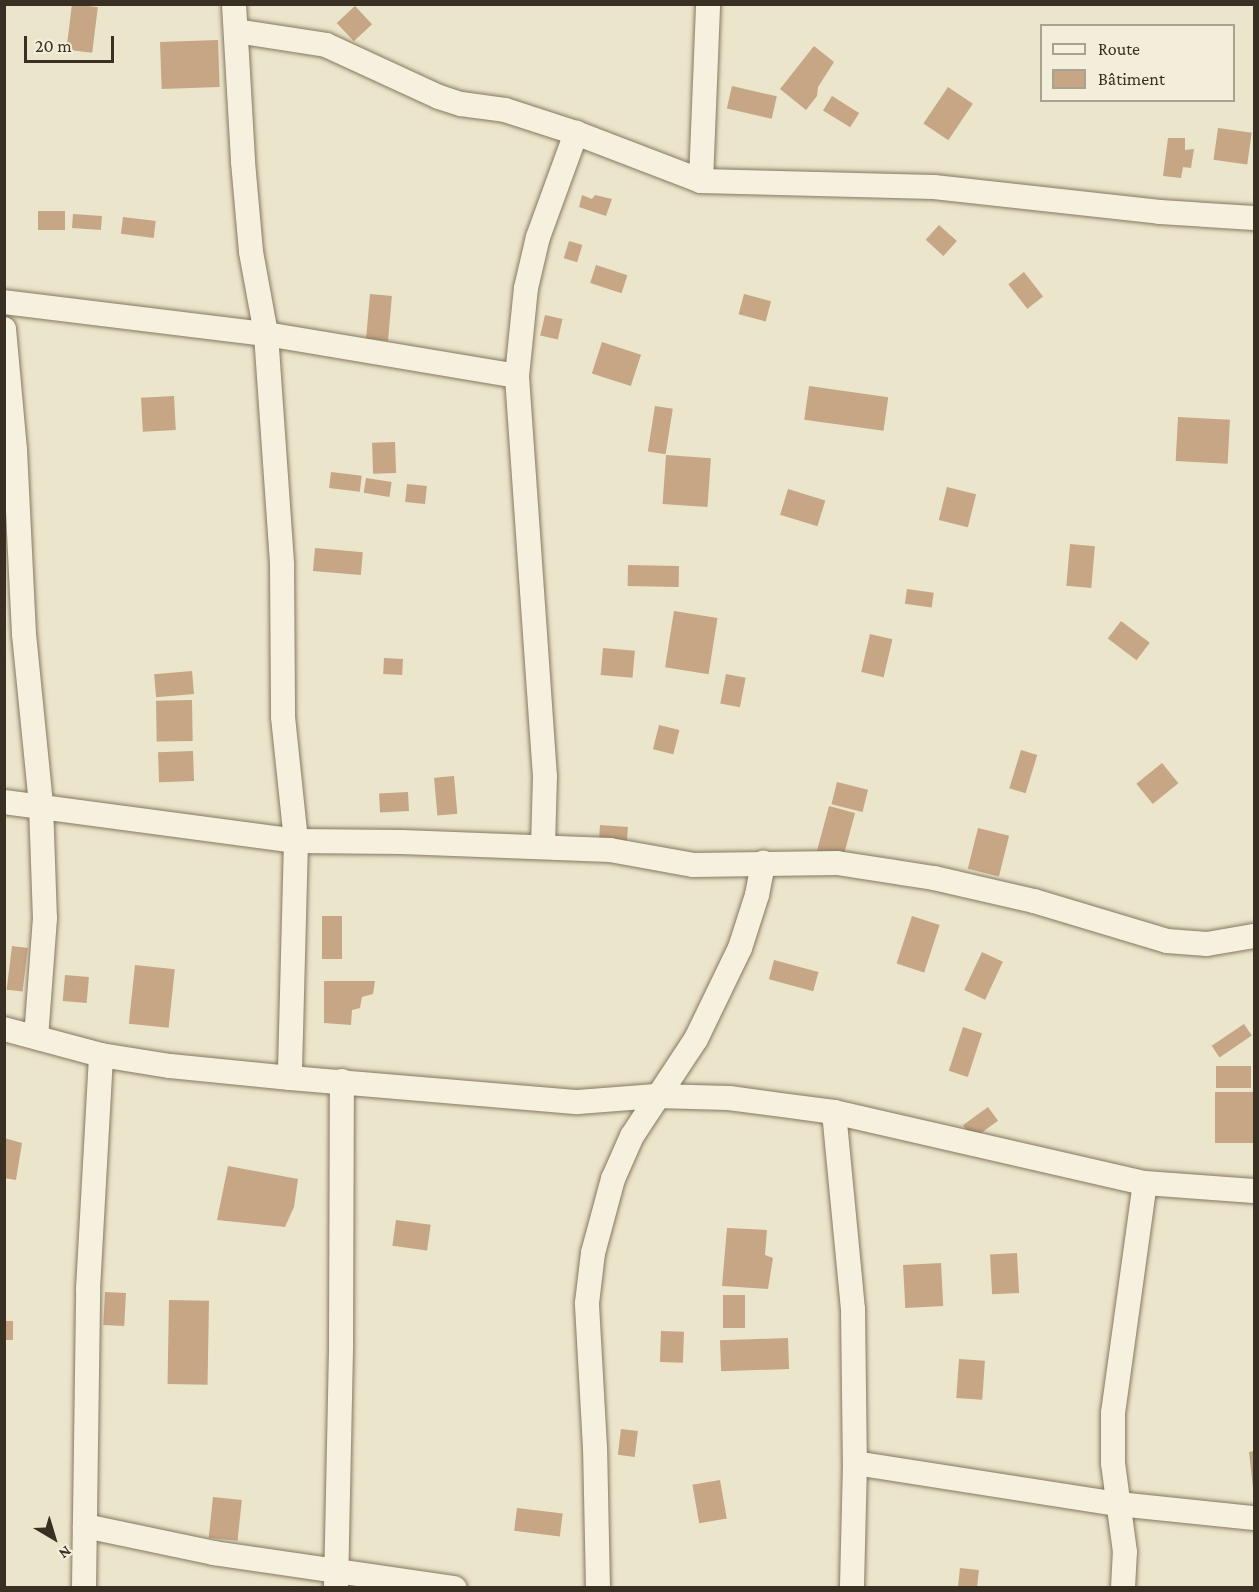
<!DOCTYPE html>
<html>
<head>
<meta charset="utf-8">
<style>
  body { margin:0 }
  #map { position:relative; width:1259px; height:1592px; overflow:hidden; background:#ebe5cb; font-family:"Crimson Pro",serif }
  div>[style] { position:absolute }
  .building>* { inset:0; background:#c6a684; transform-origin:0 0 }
  .roads { filter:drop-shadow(0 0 2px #877860) drop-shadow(0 0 2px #877860) }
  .minor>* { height:24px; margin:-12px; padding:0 12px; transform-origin:12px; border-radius:12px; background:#f6f1de }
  span { translate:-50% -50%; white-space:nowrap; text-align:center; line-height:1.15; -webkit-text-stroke:4.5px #f3eeda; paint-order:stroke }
  .frame { position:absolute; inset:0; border:6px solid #392f22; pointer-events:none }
  .legend { position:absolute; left:1040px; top:24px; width:195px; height:78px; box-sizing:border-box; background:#f3eeda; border:2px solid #a9a290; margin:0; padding:8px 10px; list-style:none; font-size:18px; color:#392f22 }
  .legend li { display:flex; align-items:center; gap:12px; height:30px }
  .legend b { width:30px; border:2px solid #a9a290 }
  .north { position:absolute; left:24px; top:1508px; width:60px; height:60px; -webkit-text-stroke:4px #f3eeda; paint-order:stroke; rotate:142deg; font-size:16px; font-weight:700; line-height:24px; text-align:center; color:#392f22 }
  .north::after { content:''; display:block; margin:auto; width:21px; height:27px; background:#392f22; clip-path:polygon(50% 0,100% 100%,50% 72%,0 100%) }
  .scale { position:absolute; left:24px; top:36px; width:90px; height:27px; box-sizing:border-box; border:3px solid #392f22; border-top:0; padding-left:8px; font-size:18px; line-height:21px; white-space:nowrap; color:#392f22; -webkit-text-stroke:4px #f3eeda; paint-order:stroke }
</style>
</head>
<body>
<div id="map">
  <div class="building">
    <i style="left:72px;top:4px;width:26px;height:46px;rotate:7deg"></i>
    <i style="left:355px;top:6px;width:25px;height:25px;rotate:47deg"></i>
    <i style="left:218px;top:40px;width:47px;height:58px;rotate:88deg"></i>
    <i style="clip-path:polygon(814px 46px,834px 62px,818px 87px,817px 96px,806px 110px,780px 89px)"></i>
    <i style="left:732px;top:86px;width:46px;height:23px;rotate:13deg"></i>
    <i style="left:948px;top:87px;width:30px;height:44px;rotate:34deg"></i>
    <i style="left:832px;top:96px;width:32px;height:17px;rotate:32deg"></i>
    <i style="left:1218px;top:128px;width:34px;height:32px;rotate:8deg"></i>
    <i style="clip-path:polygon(1168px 138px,1185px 138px,1185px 150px,1194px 149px,1191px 168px,1183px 167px,1181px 178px,1163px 176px)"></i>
    <i style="clip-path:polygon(582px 195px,592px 199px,595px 195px,612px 199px,606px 216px,579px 207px)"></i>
    <i style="left:65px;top:211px;width:19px;height:27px;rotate:90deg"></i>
    <i style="left:73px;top:214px;width:29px;height:14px;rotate:4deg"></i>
    <i style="left:123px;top:217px;width:33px;height:17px;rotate:7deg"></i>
    <i style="left:939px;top:225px;width:24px;height:20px;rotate:42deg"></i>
    <i style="left:569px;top:241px;width:14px;height:18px;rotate:17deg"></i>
    <i style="left:596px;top:265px;width:33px;height:19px;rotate:18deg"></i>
    <i style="left:1024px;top:272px;width:31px;height:20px;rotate:52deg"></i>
    <i style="left:370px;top:294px;width:22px;height:45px;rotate:5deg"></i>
    <i style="left:744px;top:294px;width:28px;height:21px;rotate:15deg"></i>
    <i style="left:545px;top:315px;width:18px;height:21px;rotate:13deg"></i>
    <i style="left:602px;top:342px;width:41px;height:33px;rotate:18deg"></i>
    <i style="left:809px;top:386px;width:80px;height:34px;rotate:8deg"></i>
    <i style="left:174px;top:396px;width:34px;height:33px;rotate:87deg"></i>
    <i style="left:655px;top:406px;width:18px;height:46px;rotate:9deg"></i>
    <i style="left:1178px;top:417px;width:52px;height:44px;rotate:3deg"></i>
    <i style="left:395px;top:442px;width:31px;height:23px;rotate:88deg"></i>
    <i style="left:666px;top:455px;width:45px;height:49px;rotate:4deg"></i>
    <i style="left:331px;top:472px;width:31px;height:16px;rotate:7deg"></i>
    <i style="left:366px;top:478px;width:26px;height:15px;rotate:9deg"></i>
    <i style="left:407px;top:484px;width:20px;height:18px;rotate:6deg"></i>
    <i style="left:947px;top:487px;width:30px;height:34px;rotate:14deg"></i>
    <i style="left:788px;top:489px;width:39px;height:27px;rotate:17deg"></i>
    <i style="left:1070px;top:544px;width:25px;height:42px;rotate:5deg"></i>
    <i style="left:315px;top:548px;width:48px;height:23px;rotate:5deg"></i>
    <i style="left:628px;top:565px;width:51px;height:21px;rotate:1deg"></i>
    <i style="left:907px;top:589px;width:27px;height:15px;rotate:8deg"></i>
    <i style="left:674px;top:611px;width:44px;height:57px;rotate:9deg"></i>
    <i style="left:1121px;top:621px;width:36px;height:22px;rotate:37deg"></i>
    <i style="left:870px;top:634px;width:23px;height:39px;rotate:13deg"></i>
    <i style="left:603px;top:648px;width:32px;height:27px;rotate:5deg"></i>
    <i style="left:384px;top:658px;width:19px;height:16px;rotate:3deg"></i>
    <i style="left:192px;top:671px;width:23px;height:38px;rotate:85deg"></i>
    <i style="left:726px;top:674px;width:20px;height:30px;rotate:11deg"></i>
    <i style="left:192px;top:700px;width:41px;height:36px;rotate:89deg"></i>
    <i style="left:659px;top:725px;width:21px;height:25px;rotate:14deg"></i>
    <i style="left:1021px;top:750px;width:17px;height:40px;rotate:17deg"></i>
    <i style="left:193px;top:751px;width:30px;height:35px;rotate:88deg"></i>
    <i style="left:1162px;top:763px;width:26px;height:33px;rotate:51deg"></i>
    <i style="left:454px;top:776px;width:38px;height:20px;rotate:85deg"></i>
    <i style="left:837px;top:782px;width:32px;height:23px;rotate:14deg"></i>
    <i style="left:408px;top:792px;width:19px;height:29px;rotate:87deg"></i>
    <i style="left:829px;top:806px;width:27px;height:50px;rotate:15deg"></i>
    <i style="left:600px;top:825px;width:28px;height:15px;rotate:4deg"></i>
    <i style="left:978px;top:828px;width:32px;height:42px;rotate:14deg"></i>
    <i style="left:342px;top:916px;width:43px;height:20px;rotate:90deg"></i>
    <i style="left:912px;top:916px;width:29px;height:50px;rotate:18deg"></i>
    <i style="left:12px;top:946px;width:16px;height:44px;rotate:7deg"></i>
    <i style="left:982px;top:952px;width:23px;height:42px;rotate:25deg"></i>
    <i style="left:774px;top:960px;width:46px;height:20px;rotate:15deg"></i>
    <i style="left:135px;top:965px;width:40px;height:59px;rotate:6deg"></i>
    <i style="left:65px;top:975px;width:24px;height:26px;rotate:5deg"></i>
    <i style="clip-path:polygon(324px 981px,375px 981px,373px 994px,362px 997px,360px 1008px,352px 1010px,351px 1025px,324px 1023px)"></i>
    <i style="left:1244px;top:1024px;width:14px;height:39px;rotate:56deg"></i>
    <i style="left:963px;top:1027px;width:20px;height:46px;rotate:18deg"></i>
    <i style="left:1251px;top:1066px;width:22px;height:35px;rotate:90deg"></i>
    <i style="left:1254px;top:1092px;width:51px;height:39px;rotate:90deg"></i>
    <i style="left:988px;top:1107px;width:17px;height:31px;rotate:54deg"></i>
    <i style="clip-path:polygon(4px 1138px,22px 1143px,16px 1180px,4px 1178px)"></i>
    <i style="clip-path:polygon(228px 1166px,298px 1179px,294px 1207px,285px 1227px,217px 1220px)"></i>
    <i style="left:396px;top:1220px;width:35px;height:26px;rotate:8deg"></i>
    <i style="clip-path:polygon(727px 1228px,767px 1230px,765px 1255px,773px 1258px,768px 1289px,722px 1286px)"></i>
    <i style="left:1017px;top:1253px;width:40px;height:27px;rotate:87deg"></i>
    <i style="left:941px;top:1263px;width:43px;height:38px;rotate:87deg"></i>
    <i style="left:105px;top:1292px;width:21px;height:33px;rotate:3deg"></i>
    <i style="left:723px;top:1295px;width:22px;height:33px"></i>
    <i style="left:169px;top:1300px;width:40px;height:84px;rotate:1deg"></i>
    <i style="left:4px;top:1321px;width:9px;height:19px"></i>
    <i style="left:661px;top:1331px;width:23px;height:31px;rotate:2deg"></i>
    <i style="left:788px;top:1338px;width:31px;height:68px;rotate:88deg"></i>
    <i style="left:959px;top:1359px;width:26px;height:39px;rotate:4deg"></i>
    <i style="left:621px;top:1429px;width:17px;height:26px;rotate:7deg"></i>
    <i style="clip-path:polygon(1254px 1451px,1254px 1488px,1253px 1488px,1249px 1452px)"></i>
    <i style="left:720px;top:1480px;width:39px;height:28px;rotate:80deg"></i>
    <i style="left:213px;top:1497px;width:29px;height:41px;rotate:6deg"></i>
    <i style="left:517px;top:1508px;width:46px;height:23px;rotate:7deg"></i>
    <i style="left:960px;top:1568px;width:19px;height:20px;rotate:6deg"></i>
  </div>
  <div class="roads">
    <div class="minor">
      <i style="left:234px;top:4px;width:158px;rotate:86.7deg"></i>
      <i style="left:243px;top:162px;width:90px;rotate:84.9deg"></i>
      <i style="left:251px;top:252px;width:83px;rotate:79.6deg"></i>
      <i style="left:266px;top:334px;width:232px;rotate:86deg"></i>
      <i style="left:282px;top:565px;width:152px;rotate:89.6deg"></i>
      <i style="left:283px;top:717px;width:125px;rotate:84deg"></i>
      <i style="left:296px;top:841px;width:237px;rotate:91.5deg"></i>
      <i style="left:236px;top:31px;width:91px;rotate:8.8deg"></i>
      <i style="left:326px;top:45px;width:124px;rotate:24.7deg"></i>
      <i style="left:439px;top:97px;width:23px;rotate:18deg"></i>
      <i style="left:461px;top:104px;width:44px;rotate:7.8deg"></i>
      <i style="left:505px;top:110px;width:75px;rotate:17.9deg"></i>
      <i style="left:576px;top:133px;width:134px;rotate:21deg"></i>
      <i style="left:701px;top:181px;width:233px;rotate:1.5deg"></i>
      <i style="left:934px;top:187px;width:227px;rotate:6.3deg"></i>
      <i style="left:1160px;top:212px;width:94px;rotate:3.7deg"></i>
      <i style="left:701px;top:181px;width:177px;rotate:-87.7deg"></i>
      <i style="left:4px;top:302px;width:264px;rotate:7deg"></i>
      <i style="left:266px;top:334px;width:254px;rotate:9.5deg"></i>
      <i style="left:4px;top:329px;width:121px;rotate:84.8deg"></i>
      <i style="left:15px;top:450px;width:184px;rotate:87.2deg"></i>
      <i style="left:24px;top:634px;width:172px;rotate:84.3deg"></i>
      <i style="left:41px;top:805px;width:113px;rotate:88deg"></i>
      <i style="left:45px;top:918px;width:119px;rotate:94.3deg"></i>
      <i style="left:4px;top:802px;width:295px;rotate:7.6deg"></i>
      <i style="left:296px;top:841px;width:106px;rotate:0.5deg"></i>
      <i style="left:402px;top:842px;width:208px;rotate:2.2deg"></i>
      <i style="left:610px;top:850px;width:84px;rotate:10.2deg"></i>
      <i style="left:693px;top:865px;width:144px;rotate:-0.8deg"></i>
      <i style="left:837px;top:863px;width:98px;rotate:8.8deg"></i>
      <i style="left:934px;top:878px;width:103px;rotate:13deg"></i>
      <i style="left:1034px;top:901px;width:139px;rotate:16.7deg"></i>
      <i style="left:1167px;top:941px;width:40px;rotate:4.3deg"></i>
      <i style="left:1207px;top:944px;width:48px;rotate:-9.7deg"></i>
      <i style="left:543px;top:847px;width:70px;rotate:-88.4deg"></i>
      <i style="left:545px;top:777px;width:402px;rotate:-94deg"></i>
      <i style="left:517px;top:376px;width:88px;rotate:-84.2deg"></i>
      <i style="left:526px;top:288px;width:52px;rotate:-76.8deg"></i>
      <i style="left:538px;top:237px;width:111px;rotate:-69.9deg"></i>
      <i style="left:4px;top:1029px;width:100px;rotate:15deg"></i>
      <i style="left:101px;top:1055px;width:70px;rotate:9.1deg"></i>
      <i style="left:170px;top:1066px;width:121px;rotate:5.7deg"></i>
      <i style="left:290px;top:1078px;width:289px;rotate:4.8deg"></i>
      <i style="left:578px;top:1102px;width:78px;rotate:-4.4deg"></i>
      <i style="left:656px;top:1096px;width:73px;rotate:1.6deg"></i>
      <i style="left:729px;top:1098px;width:106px;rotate:7.6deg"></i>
      <i style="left:834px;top:1112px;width:319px;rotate:12.9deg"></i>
      <i style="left:1145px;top:1183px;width:109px;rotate:4.2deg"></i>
      <i style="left:834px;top:1112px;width:198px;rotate:84.5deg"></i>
      <i style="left:853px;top:1309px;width:154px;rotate:89.3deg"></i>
      <i style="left:855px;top:1463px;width:125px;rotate:91.4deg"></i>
      <i style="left:855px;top:1463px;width:266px;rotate:8.9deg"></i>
      <i style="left:1118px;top:1504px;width:137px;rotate:5.9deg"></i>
      <i style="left:85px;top:1526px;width:132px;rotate:11.8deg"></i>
      <i style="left:214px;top:1553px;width:243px;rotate:8.3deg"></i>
      <i style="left:84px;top:1588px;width:299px;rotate:-89.2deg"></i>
      <i style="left:88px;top:1289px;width:234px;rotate:-86.8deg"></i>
      <i style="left:336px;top:1588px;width:244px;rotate:-88.8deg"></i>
      <i style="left:341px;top:1344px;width:263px;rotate:-89.8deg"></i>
      <i style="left:598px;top:1588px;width:140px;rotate:-91.2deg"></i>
      <i style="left:595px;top:1448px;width:145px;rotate:-93.2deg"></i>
      <i style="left:587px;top:1303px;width:50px;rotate:-83.2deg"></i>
      <i style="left:593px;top:1253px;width:77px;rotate:-74.9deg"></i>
      <i style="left:613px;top:1179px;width:47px;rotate:-66.2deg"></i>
      <i style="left:632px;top:1136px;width:116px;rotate:-56.6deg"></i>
      <i style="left:696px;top:1039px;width:101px;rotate:-64.2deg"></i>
      <i style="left:740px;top:948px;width:56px;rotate:-72.2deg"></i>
      <i style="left:757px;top:895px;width:33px;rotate:-79deg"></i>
      <i style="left:1123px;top:1588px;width:36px;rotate:-87deg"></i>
      <i style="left:1125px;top:1552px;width:90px;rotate:-97.7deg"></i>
      <i style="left:1113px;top:1463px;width:50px;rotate:-90deg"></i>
      <i style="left:1113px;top:1413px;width:232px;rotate:-82.1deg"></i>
    </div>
  </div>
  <div class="frame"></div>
  <ul class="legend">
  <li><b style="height:8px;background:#f6f1de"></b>Route</li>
  <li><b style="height:16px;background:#c6a684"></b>Bâtiment</li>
  </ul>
  <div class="north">N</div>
  <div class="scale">20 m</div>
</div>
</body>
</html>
